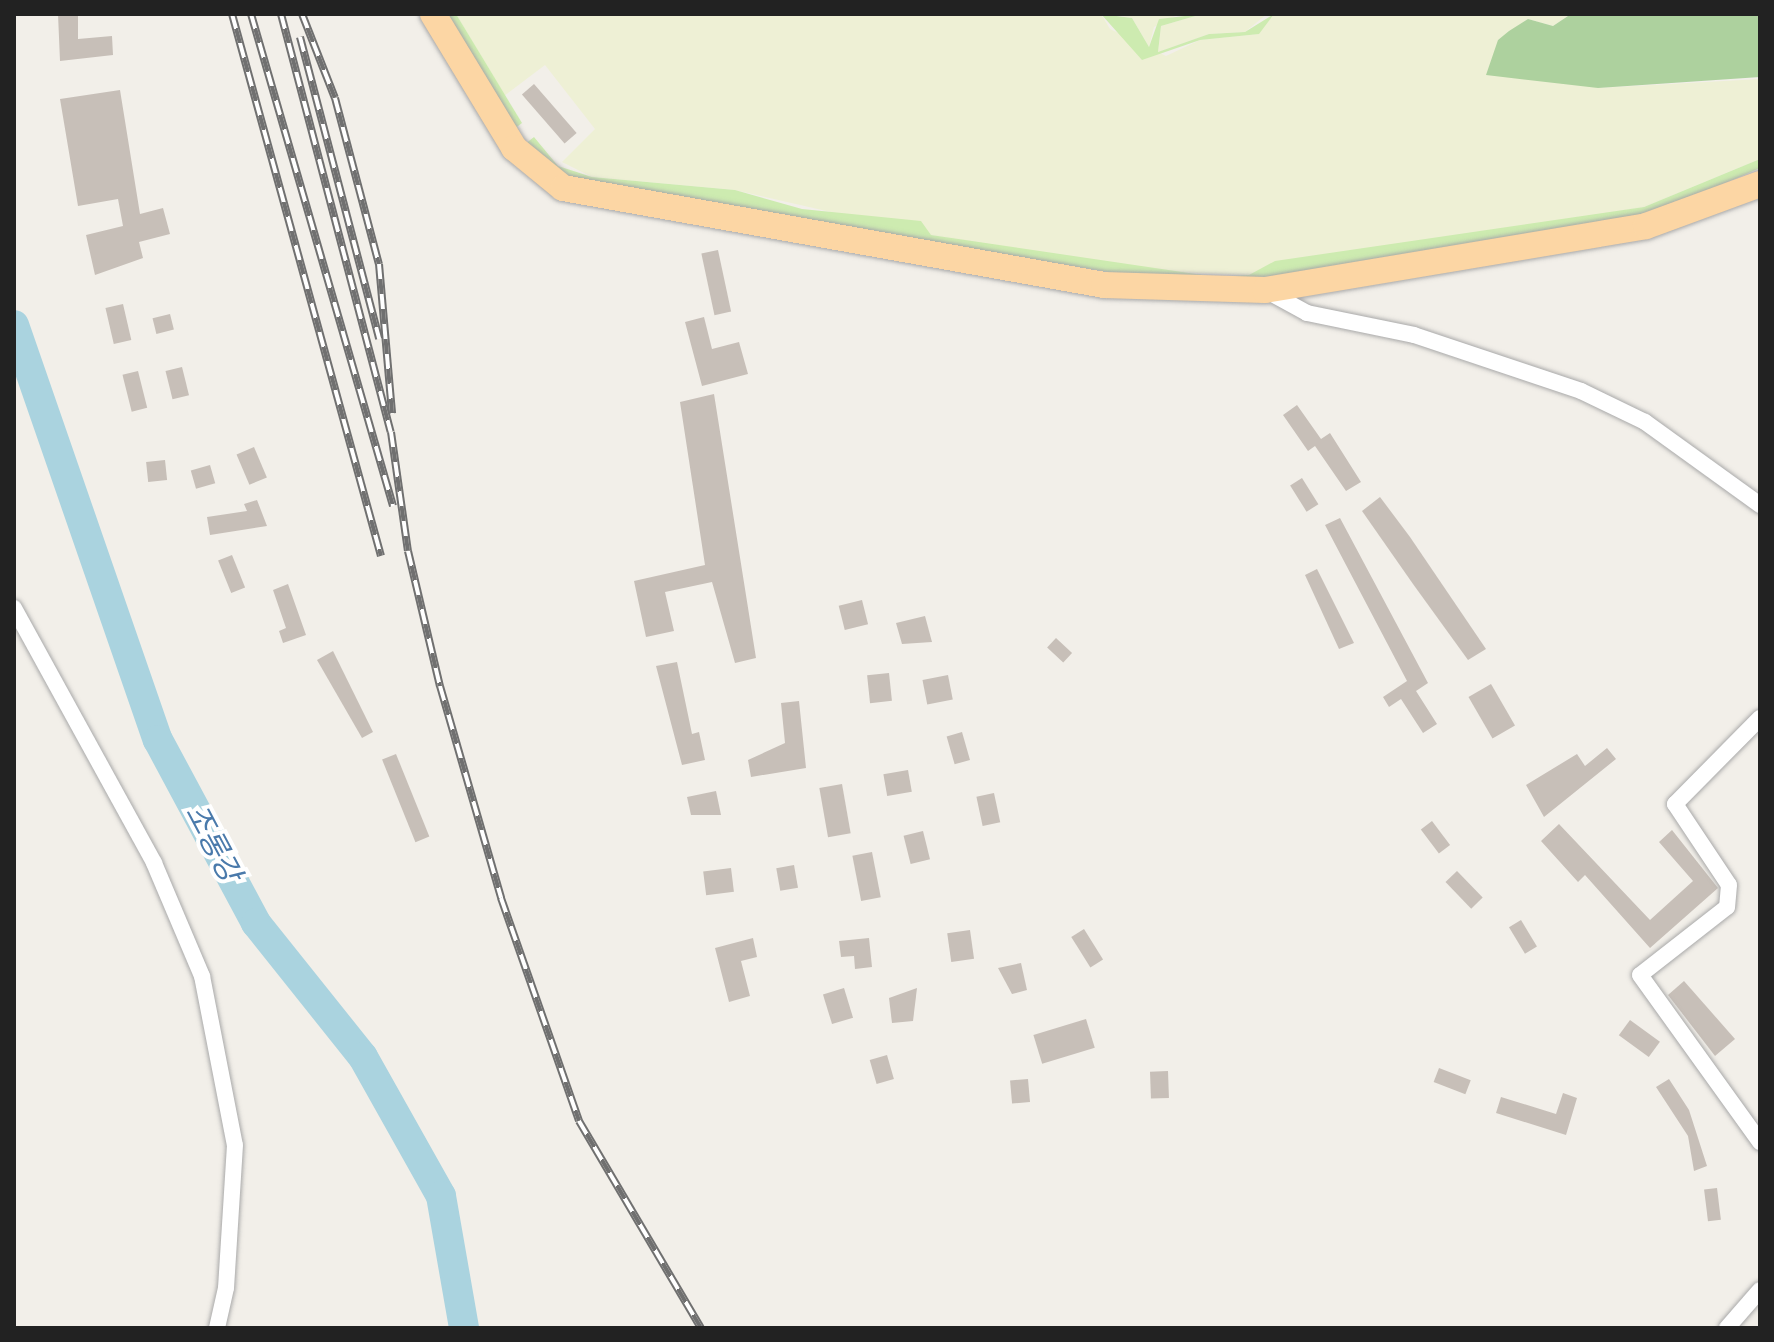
<!DOCTYPE html>
<html>
<head>
<meta charset="utf-8">
<style>
  body { margin:0 }
  #map { position:relative; width:1774px; height:1342px; overflow:hidden; background:#f2efe9; font-family:Montserrat,"Noto Sans KR",sans-serif }
  div>[style] { position:absolute }
  .farmland>* { inset:0; background:#eef0d5 }
  .grass>* { inset:0; background:#cdebb0 }
  .forest>* { inset:0; background:#add19e }
  .river>* { height:30px; margin:-15px; padding:0 15px; transform-origin:15px; border-radius:15px; background:#aad3df }
  .building>* { inset:0; background:#c7bfb8; transform-origin:0 0 }
  .roads { filter:drop-shadow(0 0 2px #a9a9a9) drop-shadow(0 0 2px #a9a9a9) }
  .minor>* { height:16px; margin:-8px; padding:0 8px; transform-origin:8px; border-radius:8px; background:#fff }
  .primary>* { height:26px; margin:-13px; padding:0 13px; transform-origin:13px; border-radius:13px; background:#fcd6a4 }
  .rail>* { height:8px; margin-top:-4px; transform-origin:0; background:repeating-linear-gradient(90deg,#fff 0 15px,#707070 0 30px); box-sizing:border-box; border-block:2px solid #707070 }
  span { translate:-50% -50%; white-space:nowrap; text-align:center; line-height:1.15; -webkit-text-stroke:8px #fff; paint-order:stroke }
  .water-label { font-size:30px; color:#4a7aab; font-style:italic }
  .frame { position:absolute; inset:0; border:16px solid #222; pointer-events:none }
</style>
</head>
<body>
<div id="map">
  <div class="farmland">
    <i style="clip-path:polygon(456px 14px,1101px 14px,1110px 29px,1166px 56px,1200px 40px,1258px 34px,1274px 14px,1571px 14px,1553px 26px,1528px 19px,1498px 40px,1598px 88px,1760px 79px,1760px 159px,1644px 207px,1249px 275px,1145px 271px,931px 235px,735px 190px,592px 177px,562px 162px,595px 129px,545px 65px,504px 96px)"></i>
    <i style="clip-path:polygon(1110px 14px,1179px 14px,1154px 27px,1149px 47px,1132px 18px)"></i>
    <i style="clip-path:polygon(1202px 14px,1267px 14px,1245px 32px,1209px 34px,1158px 52px,1161px 26px)"></i>
  </div>
  <div class="grass">
    <i style="clip-path:polygon(444px 14px,456px 14px,522px 123px,513px 130px)"></i>
    <i style="clip-path:polygon(1101px 14px,1132px 18px,1149px 47px,1159px 19px,1202px 14px,1161px 26px,1158px 52px,1209px 34px,1245px 32px,1274px 14px,1259px 34px,1200px 40px,1142px 60px)"></i>
    <i style="clip-path:polygon(534px 137px,558px 166px,592px 177px,735px 190px,802px 209px,921px 221px,931px 235px,1216px 277px,1249px 275px,1275px 261px,1644px 207px,1760px 159px,1760px 168px,1654px 214px,1249px 280px,1168px 282px,578px 183px,525px 144px)"></i>
  </div>
  <div class="forest">
    <i style="clip-path:polygon(1571px 14px,1760px 14px,1760px 77px,1598px 88px,1486px 75px,1498px 40px,1509px 31px,1528px 19px,1553px 26px)"></i>
  </div>
  <div class="river">
    <i style="left:14px;top:325px;width:439px;rotate:70.9deg"></i>
    <i style="left:158px;top:740px;width:208px;rotate:61.8deg"></i>
    <i style="left:256px;top:923px;width:171px;rotate:51.4deg"></i>
    <i style="left:363px;top:1057px;width:159px;rotate:60.7deg"></i>
    <i style="left:441px;top:1196px;width:134px;rotate:80.1deg"></i>
  </div>
  <div class="building">
    <i style="clip-path:polygon(58px 14px,78px 14px,78px 39px,112px 36px,113px 55px,60px 61px)"></i>
    <i style="left:534px;top:84px;width:65px;height:16px;rotate:49deg"></i>
    <i style="clip-path:polygon(120px 90px,140px 214px,163px 208px,170px 234px,139px 242px,143px 258px,95px 275px,86px 235px,123px 226px,118px 199px,78px 206px,60px 99px)"></i>
    <i style="left:718px;top:250px;width:63px;height:17px;rotate:78deg"></i>
    <i style="left:123px;top:304px;width:37px;height:18px;rotate:77deg"></i>
    <i style="left:170px;top:314px;width:16px;height:18px;rotate:76deg"></i>
    <i style="clip-path:polygon(704px 317px,712px 349px,739px 342px,748px 374px,702px 386px,685px 322px)"></i>
    <i style="left:182px;top:367px;width:29px;height:17px;rotate:76deg"></i>
    <i style="left:138px;top:371px;width:38px;height:16px;rotate:76deg"></i>
    <i style="clip-path:polygon(714px 394px,756px 658px,735px 663px,712px 582px,665px 592px,674px 631px,646px 637px,634px 581px,705px 565px,680px 402px)"></i>
    <i style="clip-path:polygon(1297px 405px,1321px 439px,1330px 433px,1361px 482px,1346px 491px,1315px 446px,1308px 451px,1283px 415px)"></i>
    <i style="left:254px;top:447px;width:33px;height:19px;rotate:67deg"></i>
    <i style="left:165px;top:460px;width:20px;height:19px;rotate:84deg"></i>
    <i style="left:210px;top:465px;width:19px;height:20px;rotate:74deg"></i>
    <i style="left:1302px;top:478px;width:31px;height:14px;rotate:58deg"></i>
    <i style="clip-path:polygon(1380px 497px,1410px 537px,1486px 649px,1468px 660px,1413px 584px,1362px 511px)"></i>
    <i style="clip-path:polygon(257px 500px,267px 526px,210px 535px,207px 517px,247px 511px,244px 504px)"></i>
    <i style="clip-path:polygon(1340px 518px,1428px 683px,1416px 691px,1437px 724px,1423px 733px,1401px 699px,1389px 707px,1383px 697px,1407px 681px,1325px 525px)"></i>
    <i style="left:232px;top:555px;width:35px;height:15px;rotate:68deg"></i>
    <i style="clip-path:polygon(1317px 569px,1354px 643px,1339px 649px,1305px 575px)"></i>
    <i style="clip-path:polygon(288px 584px,306px 635px,283px 643px,279px 631px,286px 628px,273px 590px)"></i>
    <i style="left:862px;top:600px;width:25px;height:24px;rotate:76deg"></i>
    <i style="clip-path:polygon(925px 616px,932px 642px,902px 644px,896px 623px)"></i>
    <i style="left:1056px;top:638px;width:22px;height:13px;rotate:43deg"></i>
    <i style="clip-path:polygon(333px 651px,373px 732px,362px 738px,317px 660px)"></i>
    <i style="clip-path:polygon(677px 662px,692px 734px,699px 732px,705px 760px,682px 765px,656px 666px)"></i>
    <i style="left:889px;top:673px;width:28px;height:22px;rotate:84deg"></i>
    <i style="left:948px;top:675px;width:25px;height:26px;rotate:79deg"></i>
    <i style="left:1491px;top:684px;width:48px;height:26px;rotate:60deg"></i>
    <i style="clip-path:polygon(799px 701px,806px 768px,751px 777px,748px 760px,785px 743px,781px 703px)"></i>
    <i style="left:962px;top:732px;width:29px;height:16px;rotate:74deg"></i>
    <i style="clip-path:polygon(1607px 748px,1616px 759px,1544px 817px,1526px 785px,1577px 754px,1585px 766px)"></i>
    <i style="left:396px;top:754px;width:89px;height:15px;rotate:68deg"></i>
    <i style="left:908px;top:770px;width:22px;height:25px;rotate:80deg"></i>
    <i style="left:842px;top:784px;width:50px;height:23px;rotate:80deg"></i>
    <i style="clip-path:polygon(716px 791px,721px 815px,691px 815px,687px 797px)"></i>
    <i style="left:994px;top:793px;width:30px;height:18px;rotate:78deg"></i>
    <i style="left:1432px;top:821px;width:30px;height:14px;rotate:53deg"></i>
    <i style="clip-path:polygon(1559px 824px,1650px 920px,1693px 881px,1659px 842px,1672px 830px,1718px 888px,1650px 948px,1585px 875px,1578px 882px,1541px 841px)"></i>
    <i style="left:923px;top:831px;width:29px;height:20px;rotate:76deg"></i>
    <i style="left:872px;top:852px;width:46px;height:20px;rotate:79deg"></i>
    <i style="left:794px;top:865px;width:23px;height:18px;rotate:80deg"></i>
    <i style="left:731px;top:868px;width:24px;height:28px;rotate:83deg"></i>
    <i style="left:1457px;top:871px;width:37px;height:16px;rotate:46deg"></i>
    <i style="left:1521px;top:920px;width:31px;height:14px;rotate:59deg"></i>
    <i style="left:1084px;top:929px;width:36px;height:15px;rotate:58deg"></i>
    <i style="left:970px;top:930px;width:29px;height:23px;rotate:82deg"></i>
    <i style="clip-path:polygon(753px 938px,757px 957px,741px 961px,750px 996px,729px 1002px,715px 948px)"></i>
    <i style="clip-path:polygon(869px 938px,872px 967px,855px 969px,854px 956px,841px 957px,839px 941px)"></i>
    <i style="clip-path:polygon(1021px 963px,1027px 990px,1012px 994px,998px 968px)"></i>
    <i style="clip-path:polygon(1684px 981px,1735px 1039px,1715px 1056px,1668px 995px)"></i>
    <i style="left:844px;top:988px;width:31px;height:22px;rotate:73deg"></i>
    <i style="clip-path:polygon(917px 988px,913px 1021px,892px 1023px,889px 998px)"></i>
    <i style="left:1086px;top:1019px;width:30px;height:55px;rotate:73deg"></i>
    <i style="left:1630px;top:1020px;width:37px;height:19px;rotate:36deg"></i>
    <i style="left:887px;top:1055px;width:25px;height:18px;rotate:74deg"></i>
    <i style="left:1439px;top:1068px;width:34px;height:15px;rotate:21deg"></i>
    <i style="left:1168px;top:1071px;width:27px;height:18px;rotate:88deg"></i>
    <i style="left:1028px;top:1079px;width:23px;height:18px;rotate:85deg"></i>
    <i style="clip-path:polygon(1669px 1079px,1689px 1110px,1707px 1166px,1694px 1171px,1688px 1136px,1656px 1087px)"></i>
    <i style="clip-path:polygon(1563px 1093px,1577px 1098px,1566px 1135px,1496px 1113px,1501px 1097px,1556px 1114px)"></i>
    <i style="left:1717px;top:1188px;width:32px;height:13px;rotate:83deg"></i>
  </div>
  <div class="roads">
    <div class="minor">
      <i style="left:1265px;top:290px;width:48px;rotate:28.7deg"></i>
      <i style="left:1307px;top:313px;width:109px;rotate:11.6deg"></i>
      <i style="left:1414px;top:335px;width:176px;rotate:18.5deg"></i>
      <i style="left:1581px;top:391px;width:71px;rotate:25.8deg"></i>
      <i style="left:1645px;top:422px;width:142px;rotate:35.8deg"></i>
      <i style="left:14px;top:608px;width:291px;rotate:61.2deg"></i>
      <i style="left:154px;top:863px;width:123px;rotate:67deg"></i>
      <i style="left:202px;top:976px;width:172px;rotate:79deg"></i>
      <i style="left:235px;top:1145px;width:143px;rotate:93.6deg"></i>
      <i style="left:226px;top:1288px;width:41px;rotate:102.7deg"></i>
      <i style="left:1760px;top:718px;width:121px;rotate:134.7deg"></i>
      <i style="left:1675px;top:804px;width:97px;rotate:56.3deg"></i>
      <i style="left:1729px;top:885px;width:22px;rotate:95deg"></i>
      <i style="left:1727px;top:907px;width:110px;rotate:142deg"></i>
      <i style="left:1640px;top:975px;width:206px;rotate:54.3deg"></i>
      <i style="left:1727px;top:1328px;width:50px;rotate:-49deg"></i>
    </div>
    <div class="primary">
      <i style="left:433px;top:14px;width:157px;rotate:58.8deg"></i>
      <i style="left:514px;top:148px;width:63px;rotate:39.2deg"></i>
      <i style="left:563px;top:188px;width:550px;rotate:10.16deg"></i>
      <i style="left:1104px;top:285px;width:161px;rotate:1.8deg"></i>
      <i style="left:1265px;top:290px;width:386px;rotate:-9.5deg"></i>
      <i style="left:1646px;top:226px;width:121px;rotate:-20.2deg"></i>
    </div>
  </div>
  <div class="rail">
    <i style="left:232px;top:14px;width:562px;rotate:74.63deg"></i>
    <i style="left:251px;top:14px;width:512px;rotate:73.9deg"></i>
    <i style="left:281px;top:14px;width:432px;rotate:75.3deg"></i>
    <i style="left:391px;top:432px;width:120px;rotate:81.9deg"></i>
    <i style="left:408px;top:551px;width:139px;rotate:76.7deg"></i>
    <i style="left:440px;top:686px;width:221px;rotate:73.9deg"></i>
    <i style="left:501px;top:898px;width:236px;rotate:70.7deg"></i>
    <i style="left:579px;top:1121px;width:240px;rotate:59.5deg"></i>
    <i style="left:302px;top:14px;width:90px;rotate:68.6deg"></i>
    <i style="left:335px;top:98px;width:172px;rotate:75.2deg"></i>
    <i style="left:379px;top:264px;width:150px;rotate:85deg"></i>
    <i style="left:300px;top:37px;width:312px;rotate:75.3deg"></i>
  </div>
  <div class="water-label">
    <span style="left:213px;top:843px;rotate:62deg">조롱강</span>
  </div>
  <div class="frame"></div>
</div>
</body>
</html>
